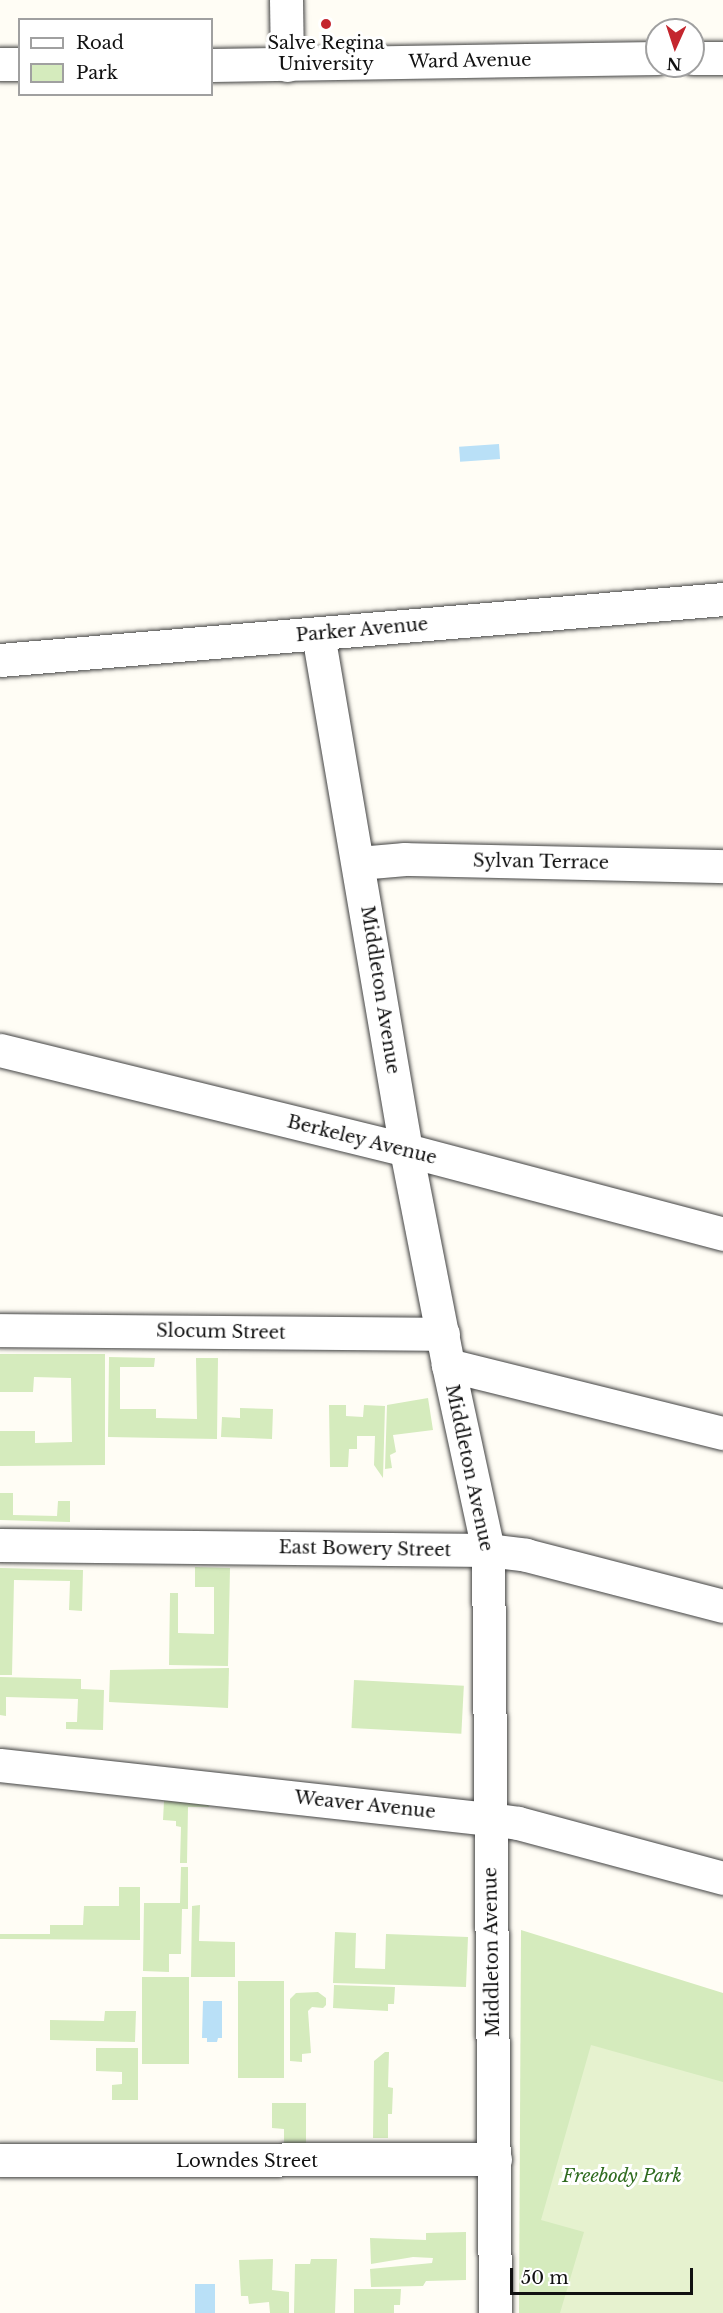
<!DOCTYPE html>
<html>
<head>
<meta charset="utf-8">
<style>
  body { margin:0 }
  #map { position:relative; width:723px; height:2313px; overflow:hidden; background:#fffdf5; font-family:"Libre Baskerville",serif }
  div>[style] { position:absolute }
  .green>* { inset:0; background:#d5ebbd; transform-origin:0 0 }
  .pitch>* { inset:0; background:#e6f2cf }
  .water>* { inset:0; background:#b9e0f7; transform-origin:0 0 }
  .roads { filter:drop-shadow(0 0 2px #444) drop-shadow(0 0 2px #444) }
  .minor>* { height:33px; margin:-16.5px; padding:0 16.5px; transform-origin:16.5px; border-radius:16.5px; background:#fff }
  .dots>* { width:16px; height:16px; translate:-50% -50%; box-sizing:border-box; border:3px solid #fff; border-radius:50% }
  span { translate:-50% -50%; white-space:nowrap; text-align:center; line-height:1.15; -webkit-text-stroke:6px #fff; paint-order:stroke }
  .poi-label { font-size:18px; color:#111 }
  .street-label { font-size:18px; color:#111 }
  .park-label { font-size:18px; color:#2f6b1f; font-style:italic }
  .legend { position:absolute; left:18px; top:18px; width:195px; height:78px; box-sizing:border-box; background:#fff; border:2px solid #a0a0a0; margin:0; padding:8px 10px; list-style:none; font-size:18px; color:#111 }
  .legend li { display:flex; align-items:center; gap:12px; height:30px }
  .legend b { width:30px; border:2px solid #a0a0a0 }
  .north { position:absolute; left:645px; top:18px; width:60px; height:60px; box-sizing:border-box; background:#fff; border:2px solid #a0a0a0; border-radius:50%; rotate:183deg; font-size:16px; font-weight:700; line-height:24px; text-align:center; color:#111 }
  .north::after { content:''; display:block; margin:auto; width:21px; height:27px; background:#c4262e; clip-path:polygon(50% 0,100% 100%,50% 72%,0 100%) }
  .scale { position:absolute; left:510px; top:2268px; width:183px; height:27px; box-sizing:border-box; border:3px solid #111; border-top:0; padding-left:8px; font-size:18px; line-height:21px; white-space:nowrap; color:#111; -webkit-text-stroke:4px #fff; paint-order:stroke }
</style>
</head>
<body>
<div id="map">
  <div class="green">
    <i style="clip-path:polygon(0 1354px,105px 1354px,105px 1465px,0 1466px,0 1431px,35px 1431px,35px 1443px,72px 1442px,71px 1378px,34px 1377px,33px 1392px,0 1392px)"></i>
    <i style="clip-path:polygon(109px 1357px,155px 1358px,154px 1367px,120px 1367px,120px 1409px,156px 1409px,156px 1418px,197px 1419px,196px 1358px,218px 1358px,217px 1439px,108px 1437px)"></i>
    <i style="clip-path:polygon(428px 1398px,433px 1430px,393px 1435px,396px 1452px,390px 1455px,392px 1468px,385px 1469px,387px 1405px)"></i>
    <i style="clip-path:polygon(329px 1405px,346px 1405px,346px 1416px,363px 1417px,364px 1405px,385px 1406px,383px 1478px,374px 1465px,375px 1436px,357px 1436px,357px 1449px,349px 1449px,348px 1467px,330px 1467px)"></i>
    <i style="clip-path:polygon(240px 1408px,273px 1409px,272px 1439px,221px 1437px,222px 1417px,240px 1418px)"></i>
    <i style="clip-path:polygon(0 1493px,13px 1493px,13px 1515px,57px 1516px,58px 1501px,70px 1501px,70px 1522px,0 1520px)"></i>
    <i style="clip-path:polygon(195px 1567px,230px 1568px,228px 1666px,169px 1665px,170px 1593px,178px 1593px,178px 1633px,214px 1634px,214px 1587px,195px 1587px)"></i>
    <i style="clip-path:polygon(0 1568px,83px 1570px,82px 1611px,69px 1610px,70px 1581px,14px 1580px,12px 1675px,0 1675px)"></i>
    <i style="clip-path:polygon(229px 1668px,228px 1708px,109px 1702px,110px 1670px)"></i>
    <i style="clip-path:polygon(0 1677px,81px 1679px,81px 1689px,104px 1690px,103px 1730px,66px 1729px,66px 1722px,77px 1722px,78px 1699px,6px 1697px,6px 1716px,0 1715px)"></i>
    <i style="left:354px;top:1680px;width:110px;height:48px;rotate:3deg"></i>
    <i style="clip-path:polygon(164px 1801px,210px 1803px,209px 1807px,188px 1807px,187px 1863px,180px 1863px,181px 1827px,176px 1826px,176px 1821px,163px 1820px)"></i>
    <i style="clip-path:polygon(181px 1867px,188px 1867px,188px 1909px,182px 1909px,181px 1954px,169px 1954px,169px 1972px,143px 1971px,144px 1903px,180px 1903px)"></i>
    <i style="clip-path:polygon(119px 1887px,140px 1887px,140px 1940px,0 1939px,0 1934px,50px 1934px,50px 1925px,83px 1925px,84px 1906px,119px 1906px)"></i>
    <i style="clip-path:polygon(200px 1905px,199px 1941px,235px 1942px,235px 1977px,191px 1977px,192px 1906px)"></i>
    <i style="clip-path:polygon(521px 1930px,723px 1993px,723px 2313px,519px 2313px)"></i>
    <i style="clip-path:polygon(335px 1932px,356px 1933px,355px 1968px,385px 1969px,386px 1934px,468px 1937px,466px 1987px,333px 1983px)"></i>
    <i style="left:142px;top:1977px;width:47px;height:87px"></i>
    <i style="left:238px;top:1981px;width:46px;height:97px"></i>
    <i style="clip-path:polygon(334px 1985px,395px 1987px,394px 2004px,388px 2004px,388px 2011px,333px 2008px)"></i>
    <i style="clip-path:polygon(318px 1992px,326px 1998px,326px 2005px,323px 2008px,312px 2007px,308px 2011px,311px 2053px,302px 2054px,302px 2062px,290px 2061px,290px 1999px,296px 1993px)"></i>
    <i style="clip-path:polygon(105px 2011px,136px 2011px,135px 2042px,50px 2040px,50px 2020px,104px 2021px)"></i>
    <i style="clip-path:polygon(96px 2048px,138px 2048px,138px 2100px,112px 2100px,112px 2085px,122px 2084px,122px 2072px,96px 2071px)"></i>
    <i style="clip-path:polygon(385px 2052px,389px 2052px,388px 2087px,393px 2088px,392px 2114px,388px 2114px,388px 2138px,373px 2138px,374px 2061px)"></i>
    <i style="clip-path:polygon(272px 2103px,306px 2103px,306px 2151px,284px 2151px,284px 2129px,272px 2128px)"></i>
    <i style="clip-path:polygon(466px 2232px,466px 2280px,426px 2281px,423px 2286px,371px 2287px,370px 2269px,432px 2263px,433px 2258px,413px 2257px,371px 2264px,370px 2238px,426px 2240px,426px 2233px)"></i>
    <i style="clip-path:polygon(273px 2259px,272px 2290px,289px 2292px,289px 2313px,270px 2313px,269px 2302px,249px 2304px,248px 2296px,241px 2296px,239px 2260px)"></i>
    <i style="clip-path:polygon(311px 2259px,337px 2259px,335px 2313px,294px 2313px,295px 2264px,310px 2264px)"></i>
    <i style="clip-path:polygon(354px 2289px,401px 2289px,400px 2305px,394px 2305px,394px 2313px,354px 2313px)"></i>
  </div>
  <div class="pitch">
    <i style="clip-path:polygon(591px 2045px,723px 2082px,723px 2313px,560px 2313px,584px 2232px,541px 2220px)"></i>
  </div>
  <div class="water">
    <i style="left:499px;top:444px;width:15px;height:40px;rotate:86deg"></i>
    <i style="clip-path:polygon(203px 2001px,222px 2001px,222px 2038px,218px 2038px,217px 2042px,207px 2042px,207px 2038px,202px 2038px)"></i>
    <i style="left:195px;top:2284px;width:20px;height:29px"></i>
  </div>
  <div class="roads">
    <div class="minor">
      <i style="left:286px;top:0;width:65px;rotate:89.1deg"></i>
      <i style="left:693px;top:58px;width:30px"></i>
      <i style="left:0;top:64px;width:20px"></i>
      <i style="left:212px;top:65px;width:445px;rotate:-0.9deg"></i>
      <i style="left:318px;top:634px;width:523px;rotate:80.32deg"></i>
      <i style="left:406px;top:1150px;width:219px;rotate:78.9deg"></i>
      <i style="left:448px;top:1365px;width:189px;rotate:77.8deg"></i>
      <i style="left:488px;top:1550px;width:763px;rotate:89.47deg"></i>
      <i style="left:0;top:660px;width:726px;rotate:-4.82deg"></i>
      <i style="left:359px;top:863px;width:46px;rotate:-5deg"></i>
      <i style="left:405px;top:859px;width:318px;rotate:1.3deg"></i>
      <i style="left:0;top:1050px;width:418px;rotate:13.8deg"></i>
      <i style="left:406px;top:1150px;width:328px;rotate:14.8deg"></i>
      <i style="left:0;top:1330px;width:443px;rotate:0.5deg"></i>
      <i style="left:448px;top:1365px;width:283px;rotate:13.9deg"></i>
      <i style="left:0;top:1545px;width:488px;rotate:0.6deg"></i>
      <i style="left:488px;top:1550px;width:38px;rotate:7deg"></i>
      <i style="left:526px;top:1555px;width:203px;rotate:14.5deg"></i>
      <i style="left:0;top:1765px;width:493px;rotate:6.3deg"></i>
      <i style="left:490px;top:1819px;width:28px;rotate:8deg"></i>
      <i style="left:518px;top:1823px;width:212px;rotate:15deg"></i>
      <i style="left:0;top:2160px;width:495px;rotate:-0.1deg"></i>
    </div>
  </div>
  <div class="dots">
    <i style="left:326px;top:24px;background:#c4262e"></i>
  </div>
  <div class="poi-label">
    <span style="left:326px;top:54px">Salve Regina<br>University</span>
  </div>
  <div class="street-label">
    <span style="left:470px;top:61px;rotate:-1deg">Ward Avenue</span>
    <span style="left:362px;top:630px;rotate:-5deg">Parker Avenue</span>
    <span style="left:541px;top:862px;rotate:1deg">Sylvan Terrace</span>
    <span style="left:380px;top:990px;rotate:81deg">Middleton Avenue</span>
    <span style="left:362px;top:1140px;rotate:14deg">Berkeley Avenue</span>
    <span style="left:221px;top:1332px;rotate:1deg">Slocum Street</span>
    <span style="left:469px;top:1468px;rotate:78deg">Middleton Avenue</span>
    <span style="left:365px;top:1549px;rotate:1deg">East Bowery Street</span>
    <span style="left:365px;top:1805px;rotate:6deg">Weaver Avenue</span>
    <span style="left:492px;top:1952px;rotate:-91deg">Middleton Avenue</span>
    <span style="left:247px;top:2161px">Lowndes Street</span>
  </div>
  <div class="park-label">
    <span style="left:622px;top:2176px">Freebody Park</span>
  </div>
  <ul class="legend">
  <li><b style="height:8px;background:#fff"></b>Road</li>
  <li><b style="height:16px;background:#d5ebbd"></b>Park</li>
  </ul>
  <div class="north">N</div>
  <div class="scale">50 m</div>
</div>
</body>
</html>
